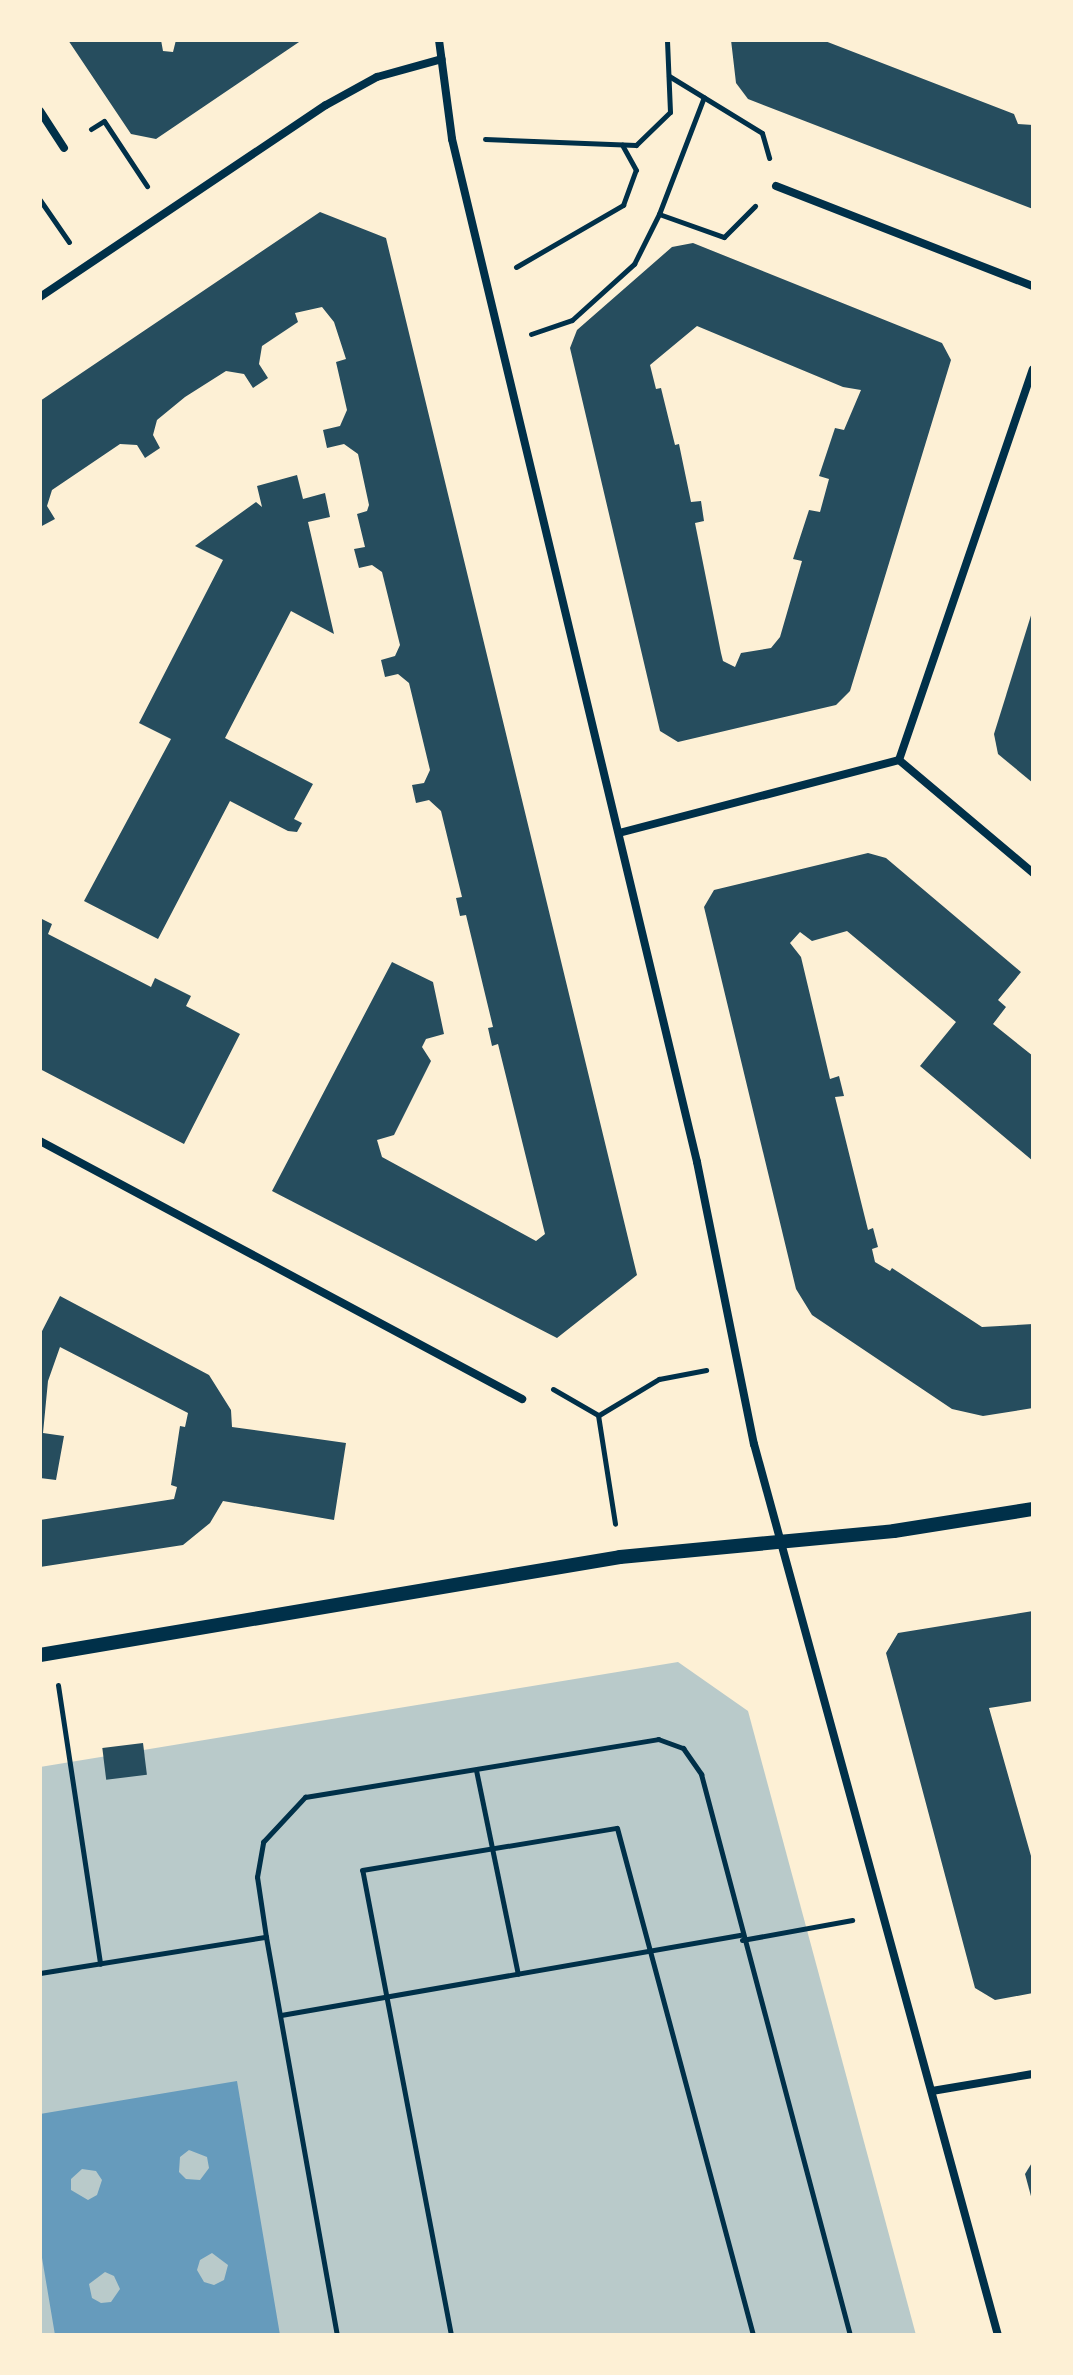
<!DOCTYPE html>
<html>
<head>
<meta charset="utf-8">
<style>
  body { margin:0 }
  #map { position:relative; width:1073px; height:2375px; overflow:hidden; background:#fdf0d5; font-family:"DejaVu Sans",sans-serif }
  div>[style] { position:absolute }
  .green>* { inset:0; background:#b9caca }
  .water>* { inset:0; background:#669bbc }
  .building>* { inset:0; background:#264d5e; transform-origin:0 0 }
  .path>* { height:5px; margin:-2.5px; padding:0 2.5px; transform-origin:2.5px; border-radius:2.5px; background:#003049 }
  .minor>* { height:8px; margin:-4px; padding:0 4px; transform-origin:4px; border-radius:4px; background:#003049 }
  .tertiary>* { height:14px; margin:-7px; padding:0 7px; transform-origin:7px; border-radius:7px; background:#003049 }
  span { translate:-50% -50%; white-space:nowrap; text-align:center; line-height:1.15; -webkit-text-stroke:8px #fdf0d5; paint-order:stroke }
  .frame { position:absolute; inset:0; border:42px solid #fdf0d5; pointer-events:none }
</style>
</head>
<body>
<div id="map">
  <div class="green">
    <i style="clip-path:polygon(678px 1662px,748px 1711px,916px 2335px,40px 2335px,40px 1767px)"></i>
  </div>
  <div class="water">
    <i style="clip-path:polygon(evenodd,237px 2081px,280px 2335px,55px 2335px,40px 2246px,40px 2114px,237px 2081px,189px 2150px,207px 2157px,209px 2168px,200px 2180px,186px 2179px,179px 2172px,180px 2157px,189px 2150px,237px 2081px,82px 2169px,96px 2171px,102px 2180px,97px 2195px,88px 2200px,71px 2190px,71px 2179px,82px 2169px,237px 2081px,212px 2253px,228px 2265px,224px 2280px,214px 2285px,204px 2282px,197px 2270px,200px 2260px,212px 2253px,237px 2081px,105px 2272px,114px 2276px,120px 2289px,111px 2302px,101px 2303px,92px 2298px,89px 2284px,105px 2272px)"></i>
  </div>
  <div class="building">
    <i style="clip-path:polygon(68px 40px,161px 40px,163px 51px,173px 52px,176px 40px,302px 40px,156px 139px,131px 134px)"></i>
    <i style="clip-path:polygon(731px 40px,825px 41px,1014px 114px,1018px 124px,1033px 125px,1033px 209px,748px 99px,736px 83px)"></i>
    <i style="clip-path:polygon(320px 212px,386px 238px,637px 1275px,557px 1338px,272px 1191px,392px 962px,433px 982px,444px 1034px,426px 1039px,422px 1047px,431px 1061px,394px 1135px,377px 1140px,382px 1157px,536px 1241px,545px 1234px,498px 1044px,492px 1046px,488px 1028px,493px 1027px,466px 915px,460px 916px,456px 898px,462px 897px,441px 811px,429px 800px,416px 803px,412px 785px,424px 783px,430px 770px,409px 683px,398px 674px,385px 677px,381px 660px,395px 656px,400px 645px,382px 572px,372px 565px,359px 568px,354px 549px,365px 547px,357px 514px,367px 511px,369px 505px,358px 454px,344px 444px,327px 448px,323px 430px,340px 426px,347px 410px,336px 362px,346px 359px,334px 322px,322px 307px,295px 313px,298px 322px,262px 346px,259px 364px,268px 378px,253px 388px,244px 374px,226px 371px,185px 397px,157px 420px,153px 435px,160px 448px,145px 458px,137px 445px,120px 444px,52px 490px,47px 506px,55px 519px,40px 527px,40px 401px)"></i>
    <i style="clip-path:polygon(evenodd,693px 243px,942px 343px,951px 360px,850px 691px,836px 705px,678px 742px,660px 731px,570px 348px,577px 330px,672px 247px,693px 243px,697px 326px,843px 387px,861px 390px,844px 430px,835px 428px,819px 476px,829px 479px,820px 512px,809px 510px,793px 559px,802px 561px,780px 637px,771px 648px,741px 653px,735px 667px,723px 661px,721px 653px,695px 523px,704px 521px,701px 501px,691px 502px,679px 444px,675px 445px,661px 388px,656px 389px,650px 365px,697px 326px)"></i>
    <i style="clip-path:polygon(297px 475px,303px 499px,325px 493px,330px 517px,308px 522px,334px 634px,291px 611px,225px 738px,313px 784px,294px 819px,302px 823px,297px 832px,288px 831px,230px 801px,158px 939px,84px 901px,171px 739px,139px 723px,223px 560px,195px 546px,256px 502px,262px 507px,257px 486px)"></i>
    <i style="clip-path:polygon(1033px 609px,1033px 783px,998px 754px,994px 734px)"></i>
    <i style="clip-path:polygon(868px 853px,886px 858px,1021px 972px,998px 1000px,1006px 1007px,993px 1024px,1033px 1056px,1033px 1161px,920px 1066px,956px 1022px,847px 931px,812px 941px,800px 932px,790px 943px,801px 957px,830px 1079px,839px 1076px,844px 1096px,835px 1097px,868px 1230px,873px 1228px,878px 1247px,872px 1249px,875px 1262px,890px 1271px,892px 1268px,982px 1327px,1033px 1324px,1033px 1408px,983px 1416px,952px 1409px,812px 1315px,796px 1289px,704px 907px,714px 890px)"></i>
    <i style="clip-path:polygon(40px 918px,52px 924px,48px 934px,151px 987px,155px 978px,191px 996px,186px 1006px,240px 1034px,184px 1144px,40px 1069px)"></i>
    <i style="clip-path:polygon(60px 1296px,209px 1375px,231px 1410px,232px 1427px,346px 1443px,334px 1520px,223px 1501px,210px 1523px,183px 1545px,40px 1567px,40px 1520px,174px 1499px,177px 1487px,171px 1485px,180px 1426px,185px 1427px,188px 1413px,60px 1347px,48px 1381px,43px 1433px,64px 1436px,56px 1480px,40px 1478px,40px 1335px)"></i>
    <i style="clip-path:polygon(1033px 1611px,1033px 1701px,989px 1708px,1033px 1863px,1033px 1993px,995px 2000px,975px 1988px,886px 1653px,898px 1633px)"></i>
    <i style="left:143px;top:1743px;width:32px;height:41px;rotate:83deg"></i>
    <i style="clip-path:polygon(1033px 2161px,1033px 2200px,1032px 2200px,1025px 2174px)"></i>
  </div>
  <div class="path">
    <i style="left:669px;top:76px;width:109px;rotate:31.5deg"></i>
    <i style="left:762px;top:133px;width:26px;rotate:74deg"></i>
    <i style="left:91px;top:129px;width:15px;rotate:-32deg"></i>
    <i style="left:104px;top:121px;width:78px;rotate:56.5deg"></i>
    <i style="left:485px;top:139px;width:151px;rotate:2.3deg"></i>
    <i style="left:636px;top:145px;width:47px;rotate:-44.1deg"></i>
    <i style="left:670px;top:112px;width:72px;rotate:-92.4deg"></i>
    <i style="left:40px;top:200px;width:51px;rotate:55.4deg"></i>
    <i style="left:659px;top:214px;width:69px;rotate:19.5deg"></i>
    <i style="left:724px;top:237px;width:44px;rotate:-45deg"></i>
    <i style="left:516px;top:267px;width:124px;rotate:-30.1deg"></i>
    <i style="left:623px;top:205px;width:37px;rotate:-70deg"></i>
    <i style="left:636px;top:170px;width:29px;rotate:-119deg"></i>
    <i style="left:531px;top:334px;width:43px;rotate:-18.9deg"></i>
    <i style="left:572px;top:320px;width:84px;rotate:-42.1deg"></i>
    <i style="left:634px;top:264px;width:56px;rotate:-63.4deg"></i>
    <i style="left:659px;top:214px;width:125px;rotate:-69deg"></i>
    <i style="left:553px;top:1389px;width:52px;rotate:30deg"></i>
    <i style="left:598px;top:1415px;width:110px;rotate:81.1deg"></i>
    <i style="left:599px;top:1415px;width:70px;rotate:-31deg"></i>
    <i style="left:659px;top:1379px;width:48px;rotate:-10.8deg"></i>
    <i style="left:58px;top:1685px;width:282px;rotate:81.4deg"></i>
    <i style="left:476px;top:1770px;width:208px;rotate:78.4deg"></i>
    <i style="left:266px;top:1937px;width:404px;rotate:79.9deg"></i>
    <i style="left:742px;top:1940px;width:112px;rotate:-10.3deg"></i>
    <i style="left:40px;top:1973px;width:229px;rotate:-9.1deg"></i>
    <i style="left:266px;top:1937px;width:61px;rotate:-98.5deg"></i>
    <i style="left:257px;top:1877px;width:36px;rotate:-80deg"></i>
    <i style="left:263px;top:1842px;width:62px;rotate:-47deg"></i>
    <i style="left:305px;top:1797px;width:358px;rotate:-9.3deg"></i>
    <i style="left:658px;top:1739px;width:27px;rotate:20deg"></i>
    <i style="left:683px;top:1748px;width:32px;rotate:55deg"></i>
    <i style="left:701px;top:1774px;width:580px;rotate:75.13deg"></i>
    <i style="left:281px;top:2015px;width:467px;rotate:-9.9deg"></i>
    <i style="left:451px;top:2335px;width:473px;rotate:-100.8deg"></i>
    <i style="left:362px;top:1870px;width:258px;rotate:-9.4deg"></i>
    <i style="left:617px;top:1828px;width:525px;rotate:74.98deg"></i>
  </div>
  <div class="minor">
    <i style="left:439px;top:40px;width:100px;rotate:82.5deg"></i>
    <i style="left:452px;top:139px;width:1052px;rotate:76.53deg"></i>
    <i style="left:697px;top:1162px;width:288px;rotate:78.6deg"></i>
    <i style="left:754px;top:1444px;width:924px;rotate:74.69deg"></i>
    <i style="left:40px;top:111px;width:44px;rotate:57deg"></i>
    <i style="left:776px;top:186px;width:276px;rotate:21.3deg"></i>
    <i style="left:40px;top:297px;width:344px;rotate:-33.9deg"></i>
    <i style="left:326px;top:105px;width:58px;rotate:-28.8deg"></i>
    <i style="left:377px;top:77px;width:67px;rotate:-15.5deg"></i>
    <i style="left:899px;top:760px;width:413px;rotate:-71.1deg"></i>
    <i style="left:619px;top:833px;width:289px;rotate:-14.6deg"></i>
    <i style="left:899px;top:760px;width:175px;rotate:40.1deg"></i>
    <i style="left:40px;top:1141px;width:547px;rotate:28.16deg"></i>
    <i style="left:932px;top:2091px;width:102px;rotate:-9.6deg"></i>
  </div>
  <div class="tertiary">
    <i style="left:40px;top:1655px;width:588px;rotate:-9.59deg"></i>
    <i style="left:620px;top:1557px;width:275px;rotate:-5.4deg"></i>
    <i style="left:894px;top:1531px;width:141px;rotate:-9deg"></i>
  </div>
  <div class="frame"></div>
</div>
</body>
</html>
